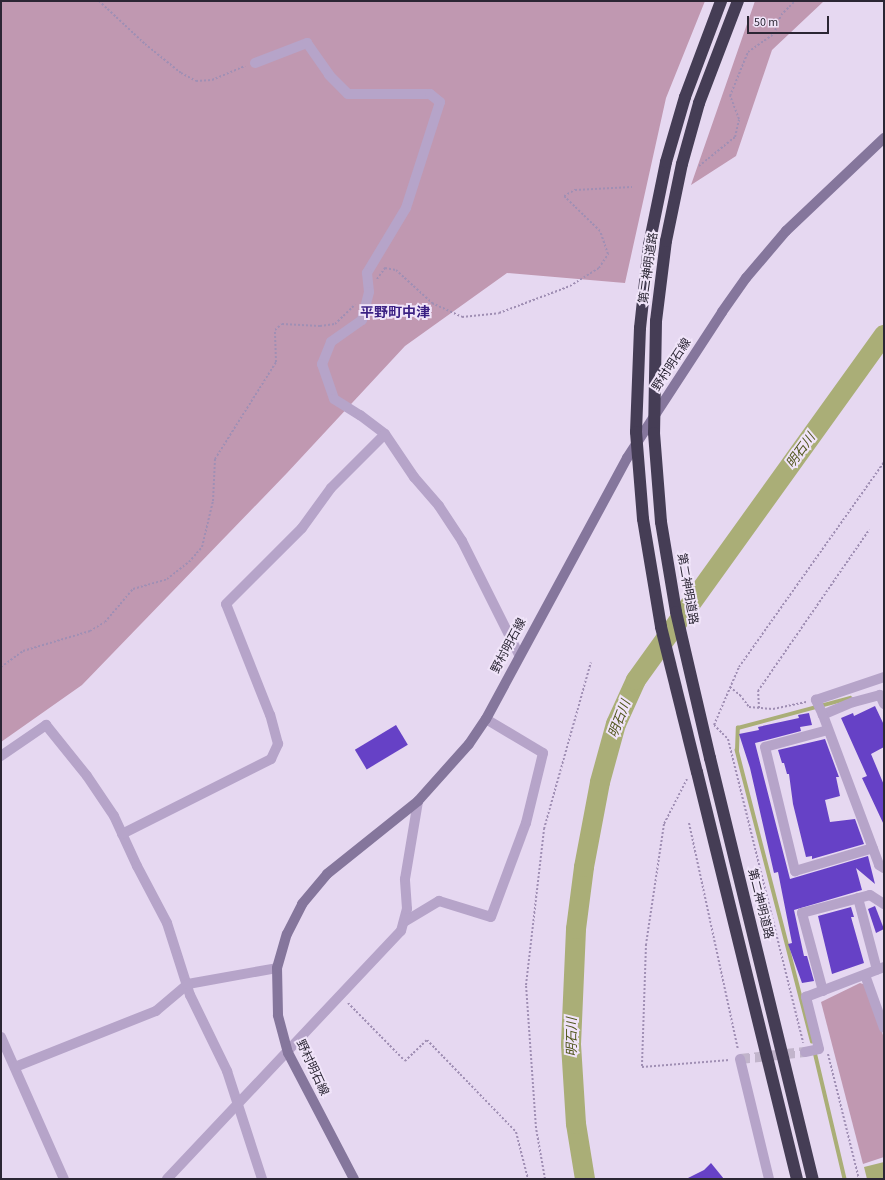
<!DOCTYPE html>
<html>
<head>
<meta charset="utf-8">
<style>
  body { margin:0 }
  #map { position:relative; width:885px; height:1180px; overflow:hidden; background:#e6d8f1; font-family:"Source Sans 3","Noto Sans JP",sans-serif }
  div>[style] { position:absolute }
  .green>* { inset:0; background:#c098b1 }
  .water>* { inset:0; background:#aaae77 }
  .stream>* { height:3.5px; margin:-1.75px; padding:0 1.75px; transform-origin:1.75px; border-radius:1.75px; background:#aaae77 }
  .river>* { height:20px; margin:-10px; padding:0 10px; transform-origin:10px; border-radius:10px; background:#aaae77 }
  .building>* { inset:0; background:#6641c6; transform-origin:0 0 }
  .minor-tunnel>* { height:10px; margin-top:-5px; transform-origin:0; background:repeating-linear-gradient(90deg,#c1b4cb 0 10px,transparent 0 15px) }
  .path>* { height:2px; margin-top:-1px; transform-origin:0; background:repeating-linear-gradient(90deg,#a08fb4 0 2px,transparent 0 4px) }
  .minor>* { height:10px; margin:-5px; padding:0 5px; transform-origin:5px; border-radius:5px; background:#b6a4c9 }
  .secondary>* { height:10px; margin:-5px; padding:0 5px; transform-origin:5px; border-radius:5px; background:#85769c }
  .motorway>* { height:12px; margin:-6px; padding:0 6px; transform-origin:6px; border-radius:6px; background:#453d55 }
  .motorway-bridge>* { height:12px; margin:-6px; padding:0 6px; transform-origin:6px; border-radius:6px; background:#453d55 }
  span { translate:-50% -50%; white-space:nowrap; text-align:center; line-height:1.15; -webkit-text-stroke:4px #f0e4f9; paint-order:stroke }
  .street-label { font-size:12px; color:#2b2634 }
  .water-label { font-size:13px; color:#50551c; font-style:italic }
  .quarter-label { font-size:14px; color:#3a1f83; font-weight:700 }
  .frame { position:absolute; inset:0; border:2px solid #2b2634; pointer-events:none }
  .scale { position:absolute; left:747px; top:16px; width:82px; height:18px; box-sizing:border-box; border:2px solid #2b2634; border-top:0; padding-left:5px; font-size:12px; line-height:14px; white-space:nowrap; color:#2b2634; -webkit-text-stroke:3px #f0e4f9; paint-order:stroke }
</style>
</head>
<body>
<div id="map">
  <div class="green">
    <i style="clip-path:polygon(1px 1px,705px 1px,666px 98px,625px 283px,507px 273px,405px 346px,287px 473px,82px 685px,1px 742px)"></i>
    <i style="clip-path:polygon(755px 1px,824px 1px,772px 50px,736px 156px,691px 185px)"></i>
    <i style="clip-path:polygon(860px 983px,866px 985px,884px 1038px,884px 1157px,863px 1164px,821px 1002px)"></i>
  </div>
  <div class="water">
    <i style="clip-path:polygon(884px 1162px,884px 1179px,867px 1179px,864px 1167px)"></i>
  </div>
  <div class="stream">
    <i style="left:812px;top:1042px;width:301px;rotate:-104.5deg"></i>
    <i style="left:737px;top:751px;width:23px;rotate:-88deg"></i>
    <i style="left:738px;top:728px;width:116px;rotate:-15deg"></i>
    <i style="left:815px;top:1052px;width:130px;rotate:76.7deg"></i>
  </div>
  <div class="river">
    <i style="left:585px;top:1179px;width:56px;rotate:-99.3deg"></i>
    <i style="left:576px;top:1124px;width:80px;rotate:-93.6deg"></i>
    <i style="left:571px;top:1044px;width:115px;rotate:-87.5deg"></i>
    <i style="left:576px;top:929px;width:63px;rotate:-82.6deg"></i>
    <i style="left:584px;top:867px;width:86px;rotate:-79.3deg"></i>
    <i style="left:600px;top:782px;width:60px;rotate:-74.6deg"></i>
    <i style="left:616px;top:724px;width:48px;rotate:-65.6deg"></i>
    <i style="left:636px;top:680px;width:425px;rotate:-54.3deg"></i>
  </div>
  <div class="building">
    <i style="clip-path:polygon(875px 706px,884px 725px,884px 747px,871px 754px,884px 785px,884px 825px,862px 778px,867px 776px,841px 718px,853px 713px,854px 716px)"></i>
    <i style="clip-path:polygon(809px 713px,812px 725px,800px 727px,801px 731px,755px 743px,790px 879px,868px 856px,875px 884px,856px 868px,862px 890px,794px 910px,804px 956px,807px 956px,814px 981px,802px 983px,788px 944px,792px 943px,778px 872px,774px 873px,750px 768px,739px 734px,759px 730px,758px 727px,799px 718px,798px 715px)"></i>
    <i style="left:396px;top:725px;width:23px;height:48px;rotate:59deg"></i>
    <i style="clip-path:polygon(825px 739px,839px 777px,836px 777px,840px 796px,825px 800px,830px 822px,855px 819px,864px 844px,812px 859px,812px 856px,806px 857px,793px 804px,789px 774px,787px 774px,784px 763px,782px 763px,778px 750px)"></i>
    <i style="clip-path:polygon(875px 906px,884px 929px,876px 933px,868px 909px)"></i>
    <i style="clip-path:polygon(851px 907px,854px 917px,851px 917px,864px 963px,832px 974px,818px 916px)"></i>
    <i style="clip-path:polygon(711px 1163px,724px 1179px,686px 1179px,704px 1170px)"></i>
  </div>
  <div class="minor-tunnel">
    <i style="left:740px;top:1059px;width:65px;rotate:-6.1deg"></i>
  </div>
  <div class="path">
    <i style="left:99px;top:1px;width:63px;rotate:43.1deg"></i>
    <i style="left:145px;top:44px;width:46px;rotate:38.9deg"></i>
    <i style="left:181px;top:73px;width:17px;rotate:28deg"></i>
    <i style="left:196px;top:81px;width:16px;rotate:-4deg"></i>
    <i style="left:212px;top:80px;width:36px;rotate:-23deg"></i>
    <i style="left:699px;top:166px;width:46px;rotate:-38.9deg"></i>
    <i style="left:735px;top:137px;width:18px;rotate:-77deg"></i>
    <i style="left:739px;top:119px;width:25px;rotate:-111deg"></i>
    <i style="left:730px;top:96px;width:48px;rotate:-67.8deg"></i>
    <i style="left:748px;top:52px;width:32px;rotate:-35deg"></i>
    <i style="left:774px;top:34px;width:20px;rotate:-70deg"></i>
    <i style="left:781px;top:15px;width:20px;rotate:-45deg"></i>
    <i style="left:377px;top:279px;width:14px;rotate:-54deg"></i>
    <i style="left:385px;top:268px;width:11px;rotate:10deg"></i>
    <i style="left:396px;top:270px;width:49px;rotate:42.5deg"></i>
    <i style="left:432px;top:303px;width:33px;rotate:25deg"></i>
    <i style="left:462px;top:317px;width:37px;rotate:-6deg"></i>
    <i style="left:499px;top:313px;width:76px;rotate:-20.8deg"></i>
    <i style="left:570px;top:286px;width:34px;rotate:-32deg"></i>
    <i style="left:599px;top:268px;width:17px;rotate:-57deg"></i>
    <i style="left:608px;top:254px;width:24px;rotate:-109deg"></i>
    <i style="left:600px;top:231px;width:50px;rotate:-135.8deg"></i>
    <i style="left:564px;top:196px;width:13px;rotate:-29deg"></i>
    <i style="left:575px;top:190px;width:57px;rotate:-3deg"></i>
    <i style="left:1px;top:667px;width:27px;rotate:-36deg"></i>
    <i style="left:23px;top:651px;width:70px;rotate:-16.6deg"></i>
    <i style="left:90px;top:631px;width:17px;rotate:-31deg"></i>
    <i style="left:105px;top:622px;width:43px;rotate:-49.7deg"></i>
    <i style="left:133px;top:589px;width:35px;rotate:-16deg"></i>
    <i style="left:167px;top:579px;width:28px;rotate:-38deg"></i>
    <i style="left:189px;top:562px;width:20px;rotate:-49deg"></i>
    <i style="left:202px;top:547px;width:47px;rotate:-76.6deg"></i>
    <i style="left:213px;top:501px;width:42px;rotate:-87.3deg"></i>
    <i style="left:215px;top:459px;width:115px;rotate:-57.8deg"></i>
    <i style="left:276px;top:362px;width:32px;rotate:-92deg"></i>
    <i style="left:275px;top:330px;width:9px;rotate:-41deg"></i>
    <i style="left:282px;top:324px;width:38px;rotate:3deg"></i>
    <i style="left:320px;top:326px;width:15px;rotate:-8deg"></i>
    <i style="left:335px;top:324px;width:28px;rotate:-44deg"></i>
    <i style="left:730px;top:687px;width:13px;rotate:39deg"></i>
    <i style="left:740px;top:695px;width:15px;rotate:53deg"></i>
    <i style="left:749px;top:707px;width:24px;rotate:5deg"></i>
    <i style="left:773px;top:709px;width:35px;rotate:-12deg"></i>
    <i style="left:759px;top:708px;width:17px;rotate:-93deg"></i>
    <i style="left:758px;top:691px;width:196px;rotate:-55.4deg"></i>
    <i style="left:714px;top:725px;width:63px;rotate:-66.7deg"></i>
    <i style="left:739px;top:667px;width:251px;rotate:-54.7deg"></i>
    <i style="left:714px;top:725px;width:20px;rotate:45deg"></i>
    <i style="left:728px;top:739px;width:313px;rotate:76.1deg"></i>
    <i style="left:687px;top:779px;width:51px;rotate:117.1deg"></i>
    <i style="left:664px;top:824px;width:121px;rotate:98.5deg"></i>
    <i style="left:646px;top:944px;width:123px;rotate:91.9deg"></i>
    <i style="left:642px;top:1067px;width:88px;rotate:-4.5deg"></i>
    <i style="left:689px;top:823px;width:232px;rotate:77.8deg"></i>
    <i style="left:348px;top:1003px;width:81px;rotate:45.5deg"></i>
    <i style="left:405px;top:1061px;width:30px;rotate:-44deg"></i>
    <i style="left:427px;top:1040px;width:128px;rotate:45.9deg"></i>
    <i style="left:516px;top:1132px;width:49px;rotate:75.7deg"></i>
    <i style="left:828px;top:1054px;width:129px;rotate:76.1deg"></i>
    <i style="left:545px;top:1179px;width:52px;rotate:-100deg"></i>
    <i style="left:536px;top:1128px;width:143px;rotate:-94deg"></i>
    <i style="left:526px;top:985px;width:157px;rotate:-83.4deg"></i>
    <i style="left:544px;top:829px;width:173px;rotate:-74.3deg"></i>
  </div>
  <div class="minor">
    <i style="left:255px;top:63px;width:56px;rotate:-21deg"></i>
    <i style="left:307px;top:43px;width:39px;rotate:55deg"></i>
    <i style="left:329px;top:75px;width:27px;rotate:45deg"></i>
    <i style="left:348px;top:94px;width:82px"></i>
    <i style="left:430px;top:94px;width:13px;rotate:39deg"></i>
    <i style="left:440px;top:102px;width:111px;rotate:107.8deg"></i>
    <i style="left:406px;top:208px;width:76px;rotate:121deg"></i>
    <i style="left:367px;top:273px;width:19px;rotate:84deg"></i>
    <i style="left:369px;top:292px;width:29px;rotate:104deg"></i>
    <i style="left:362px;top:320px;width:38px;rotate:145deg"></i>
    <i style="left:331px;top:342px;width:24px;rotate:112deg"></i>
    <i style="left:322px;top:364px;width:37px;rotate:71deg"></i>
    <i style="left:334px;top:399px;width:31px;rotate:32deg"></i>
    <i style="left:360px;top:415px;width:31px;rotate:37deg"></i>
    <i style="left:385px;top:434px;width:52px;rotate:56deg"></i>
    <i style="left:414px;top:477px;width:38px;rotate:49deg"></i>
    <i style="left:439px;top:506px;width:42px;rotate:56.7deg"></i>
    <i style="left:462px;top:541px;width:127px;rotate:63.4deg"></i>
    <i style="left:884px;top:704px;width:10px;rotate:-114deg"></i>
    <i style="left:880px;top:695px;width:28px;rotate:165deg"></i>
    <i style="left:853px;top:702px;width:33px;rotate:157deg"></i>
    <i style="left:823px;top:715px;width:160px;rotate:69.5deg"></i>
    <i style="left:879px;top:865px;width:6px;rotate:31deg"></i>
    <i style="left:823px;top:715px;width:17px;rotate:-115deg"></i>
    <i style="left:816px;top:700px;width:72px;rotate:-18.7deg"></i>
    <i style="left:828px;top:730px;width:65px;rotate:164.9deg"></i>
    <i style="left:765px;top:747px;width:128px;rotate:76.4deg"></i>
    <i style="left:795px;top:871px;width:81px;rotate:-16.4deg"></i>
    <i style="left:1px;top:756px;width:55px;rotate:-34.6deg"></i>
    <i style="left:46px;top:725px;width:65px;rotate:51.2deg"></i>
    <i style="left:87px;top:776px;width:48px;rotate:56deg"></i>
    <i style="left:114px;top:816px;width:55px;rotate:65.3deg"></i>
    <i style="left:137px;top:866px;width:64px;rotate:62.2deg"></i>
    <i style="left:167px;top:923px;width:76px;rotate:72.3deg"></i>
    <i style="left:190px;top:995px;width:85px;rotate:64deg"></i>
    <i style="left:227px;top:1071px;width:114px;rotate:72deg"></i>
    <i style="left:122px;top:834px;width:167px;rotate:-26.7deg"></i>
    <i style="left:271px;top:759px;width:17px;rotate:-65deg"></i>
    <i style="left:278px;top:744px;width:30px;rotate:-105deg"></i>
    <i style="left:270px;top:715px;width:119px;rotate:-111.6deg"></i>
    <i style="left:226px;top:604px;width:107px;rotate:-45deg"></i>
    <i style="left:302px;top:528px;width:49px;rotate:-54.1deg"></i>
    <i style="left:331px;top:488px;width:76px;rotate:-45deg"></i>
    <i style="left:858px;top:898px;width:74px;rotate:75.2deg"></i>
    <i style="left:404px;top:922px;width:41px;rotate:-31deg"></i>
    <i style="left:439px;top:901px;width:54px;rotate:17.1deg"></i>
    <i style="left:491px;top:917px;width:100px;rotate:-69.6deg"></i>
    <i style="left:526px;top:823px;width:72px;rotate:-76.3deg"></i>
    <i style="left:543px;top:753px;width:66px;rotate:-149.2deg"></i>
    <i style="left:865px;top:975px;width:56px;rotate:70.3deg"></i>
    <i style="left:823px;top:991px;width:81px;rotate:-105.1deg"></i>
    <i style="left:802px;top:913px;width:70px;rotate:-14.8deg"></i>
    <i style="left:870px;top:895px;width:17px;rotate:33deg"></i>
    <i style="left:1px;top:1037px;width:155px;rotate:66.1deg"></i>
    <i style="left:805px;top:1052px;width:14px;rotate:-12deg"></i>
    <i style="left:819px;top:1049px;width:54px;rotate:-104deg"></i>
    <i style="left:806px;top:997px;width:84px;rotate:-21deg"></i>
    <i style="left:740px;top:1059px;width:123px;rotate:76.4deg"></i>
    <i style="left:15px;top:1067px;width:152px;rotate:-21.7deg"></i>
    <i style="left:156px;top:1011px;width:42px;rotate:-40.2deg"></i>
    <i style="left:188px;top:984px;width:90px;rotate:-10.2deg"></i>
    <i style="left:167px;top:1179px;width:341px;rotate:-46.7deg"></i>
    <i style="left:401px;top:931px;width:23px;rotate:-75deg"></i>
    <i style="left:407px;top:909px;width:30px;rotate:-94deg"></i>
    <i style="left:405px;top:879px;width:79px;rotate:-80.5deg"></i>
  </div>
  <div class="secondary">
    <i style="left:354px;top:1179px;width:142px;rotate:-117.6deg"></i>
    <i style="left:288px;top:1053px;width:39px;rotate:-105deg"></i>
    <i style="left:278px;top:1015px;width:47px;rotate:-91.2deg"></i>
    <i style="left:277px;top:968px;width:35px;rotate:-74deg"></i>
    <i style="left:287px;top:934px;width:34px;rotate:-63deg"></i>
    <i style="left:302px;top:904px;width:39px;rotate:-50deg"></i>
    <i style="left:327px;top:874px;width:117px;rotate:-38.7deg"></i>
    <i style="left:418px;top:801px;width:76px;rotate:-48.2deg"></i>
    <i style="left:469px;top:744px;width:30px;rotate:-56deg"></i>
    <i style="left:486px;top:719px;width:297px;rotate:-61.6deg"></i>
    <i style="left:627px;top:458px;width:174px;rotate:-56.9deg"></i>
    <i style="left:722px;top:312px;width:42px;rotate:-54.8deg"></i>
    <i style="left:746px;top:278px;width:62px;rotate:-49.6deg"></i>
    <i style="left:786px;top:231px;width:135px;rotate:-43.5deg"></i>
  </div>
  <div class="motorway">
    <i style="left:656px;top:321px;width:81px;rotate:-82.9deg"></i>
    <i style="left:666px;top:241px;width:79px;rotate:-78.3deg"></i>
    <i style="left:682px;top:164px;width:63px;rotate:-74.4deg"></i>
    <i style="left:699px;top:103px;width:109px;rotate:-69.1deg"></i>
    <i style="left:640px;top:328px;width:83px;rotate:-83.8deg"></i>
    <i style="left:649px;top:245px;width:85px;rotate:-78.4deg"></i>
    <i style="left:666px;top:162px;width:68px;rotate:-73.7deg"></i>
    <i style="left:685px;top:97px;width:103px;rotate:-69.4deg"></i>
    <i style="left:710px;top:758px;width:433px;rotate:76.3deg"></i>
    <i style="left:697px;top:772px;width:419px;rotate:76.2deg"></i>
  </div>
  <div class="motorway-bridge">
    <i style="left:656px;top:321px;width:112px;rotate:91deg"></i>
    <i style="left:654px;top:433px;width:89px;rotate:85.5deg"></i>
    <i style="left:661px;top:522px;width:91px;rotate:80.5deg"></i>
    <i style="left:676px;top:612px;width:150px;rotate:76.9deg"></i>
    <i style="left:640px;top:328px;width:104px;rotate:92.2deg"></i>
    <i style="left:636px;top:432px;width:87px;rotate:85.4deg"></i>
    <i style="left:643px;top:519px;width:109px;rotate:80.5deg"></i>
    <i style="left:661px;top:627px;width:149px;rotate:76.1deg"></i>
  </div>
  <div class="street-label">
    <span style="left:649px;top:268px;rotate:-82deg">第二神明道路</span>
    <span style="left:672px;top:365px;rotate:-57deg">野村明石線</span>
    <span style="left:687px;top:589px;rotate:80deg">第二神明道路</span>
    <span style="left:509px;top:646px;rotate:-62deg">野村明石線</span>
    <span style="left:760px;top:904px;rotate:76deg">第二神明道路</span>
    <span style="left:312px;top:1068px;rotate:65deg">野村明石線</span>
  </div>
  <div class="water-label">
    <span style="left:801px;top:451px;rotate:-54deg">明石川</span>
    <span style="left:620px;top:719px;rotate:-69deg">明石川</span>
    <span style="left:572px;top:1037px;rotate:-90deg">明石川</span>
  </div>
  <div class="quarter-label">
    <span style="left:395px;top:313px">平野町中津</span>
  </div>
  <div class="frame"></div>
  <div class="scale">50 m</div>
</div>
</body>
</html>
